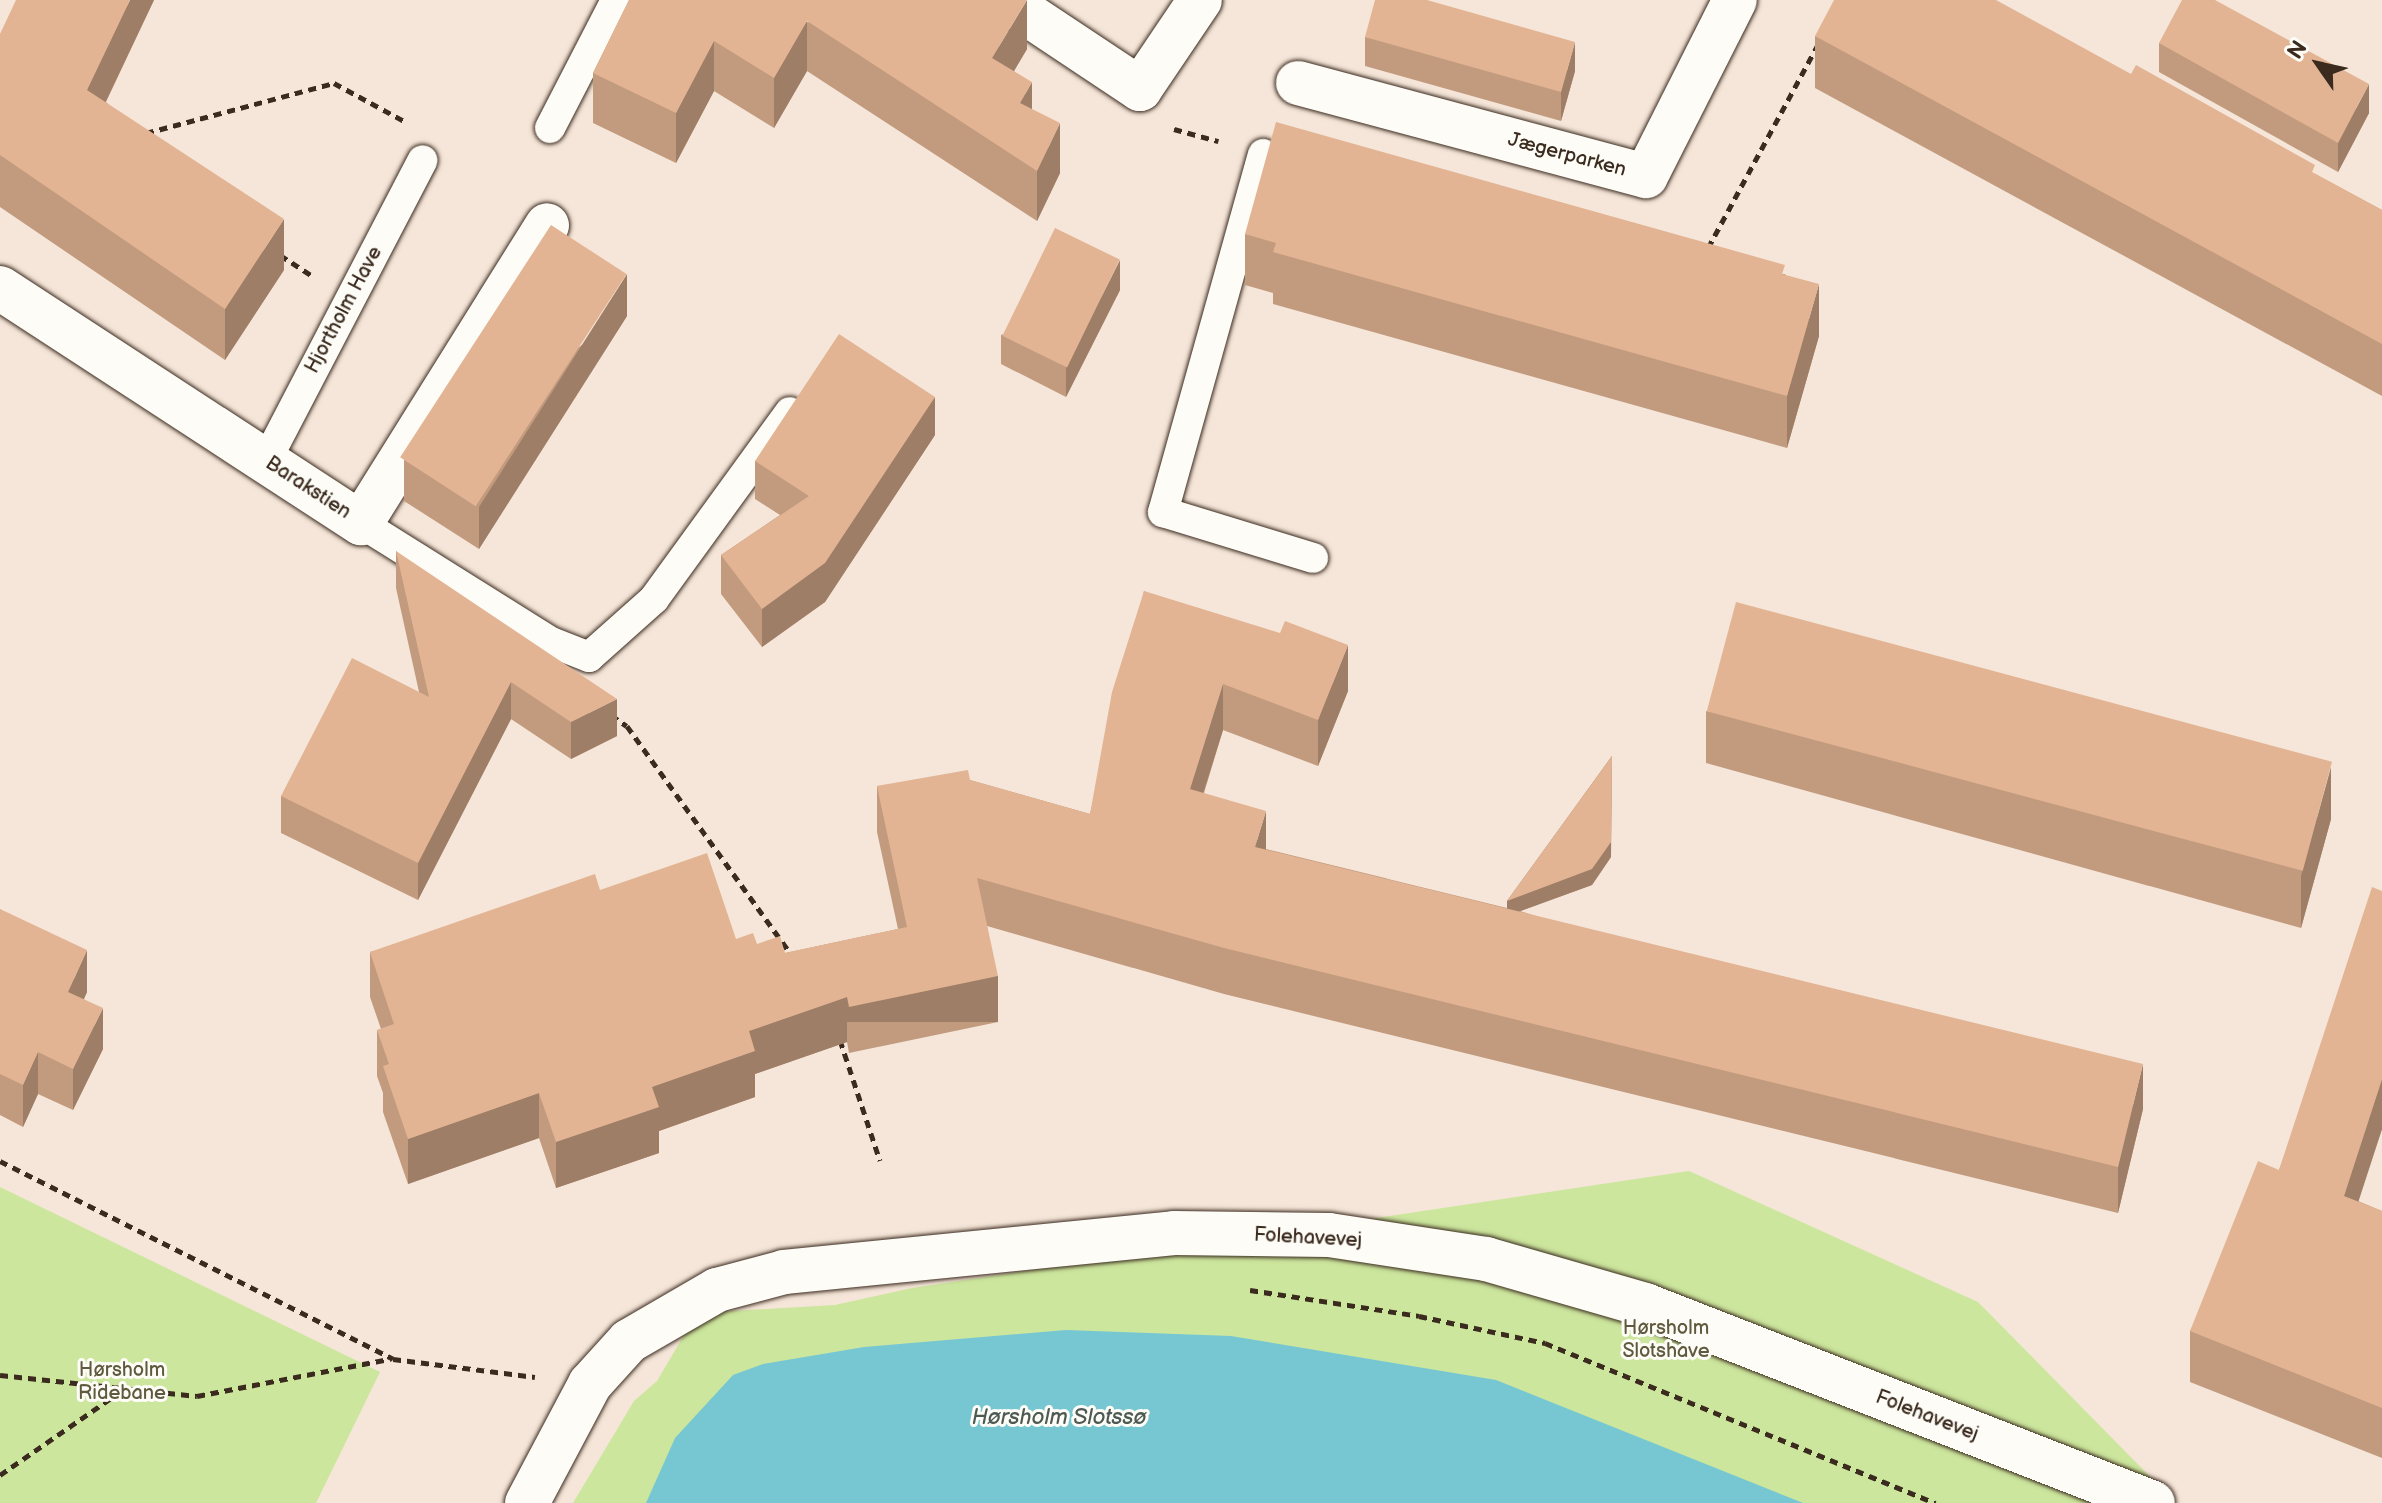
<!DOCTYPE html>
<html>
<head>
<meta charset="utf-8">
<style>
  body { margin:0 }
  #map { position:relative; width:2382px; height:1503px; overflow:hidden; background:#f5e6d9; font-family:"Balsamiq Sans",sans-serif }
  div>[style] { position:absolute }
  .green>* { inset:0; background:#cce69d }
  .water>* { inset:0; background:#77c7d2 }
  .path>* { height:5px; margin-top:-2.5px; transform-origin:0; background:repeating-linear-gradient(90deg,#3b2a1e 0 8px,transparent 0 14px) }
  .roads { filter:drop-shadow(0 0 2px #3b2a1e) drop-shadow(0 0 2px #3b2a1e) }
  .service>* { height:30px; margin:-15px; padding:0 15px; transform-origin:15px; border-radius:15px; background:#fdfcf7 }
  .minor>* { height:44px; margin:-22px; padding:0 22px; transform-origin:22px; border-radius:22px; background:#fdfcf7 }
  .wall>* { inset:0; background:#c29b7e }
  .shaded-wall>* { inset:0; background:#9e7e67; transform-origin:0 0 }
  .building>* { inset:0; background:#e2b493; transform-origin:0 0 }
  span { translate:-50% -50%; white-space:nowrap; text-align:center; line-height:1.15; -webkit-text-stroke:6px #fdfcf7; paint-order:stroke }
  .street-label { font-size:20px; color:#3b2a1e }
  .park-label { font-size:20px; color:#5f593e }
  .water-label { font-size:22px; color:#4d5954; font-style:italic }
  .north { position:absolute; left:2278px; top:24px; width:80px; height:80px; -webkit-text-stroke:6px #fdfcf7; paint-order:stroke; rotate:304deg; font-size:22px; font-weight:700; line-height:32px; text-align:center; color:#3b2a1e }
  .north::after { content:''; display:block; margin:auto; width:28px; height:36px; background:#3b2a1e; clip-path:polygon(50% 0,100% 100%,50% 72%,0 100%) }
</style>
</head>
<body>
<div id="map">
  <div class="green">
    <i style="clip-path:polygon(1689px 1171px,1978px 1302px,2176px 1503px,573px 1503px,634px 1401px,657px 1381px,697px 1313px,835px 1305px,912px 1288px)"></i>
    <i style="clip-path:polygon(0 1187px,380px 1372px,316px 1503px,0 1503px)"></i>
  </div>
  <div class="water">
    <i style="clip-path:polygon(1066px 1330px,1231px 1336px,1496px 1380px,1803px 1503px,646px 1503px,675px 1438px,733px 1375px,763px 1364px,864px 1347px)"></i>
  </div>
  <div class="path">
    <i style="left:1174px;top:129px;width:46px;rotate:15.3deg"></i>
    <i style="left:146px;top:133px;width:195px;rotate:-14.9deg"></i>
    <i style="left:334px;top:83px;width:80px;rotate:28.5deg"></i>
    <i style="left:1708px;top:248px;width:230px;rotate:-61.6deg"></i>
    <i style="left:280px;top:255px;width:38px;rotate:33deg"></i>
    <i style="left:611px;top:715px;width:19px;rotate:35deg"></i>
    <i style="left:627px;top:726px;width:283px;rotate:54.3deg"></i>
    <i style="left:840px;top:1040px;width:127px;rotate:71.7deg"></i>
    <i style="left:0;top:1161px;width:440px;rotate:26.7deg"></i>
    <i style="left:393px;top:1359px;width:143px;rotate:7.2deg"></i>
    <i style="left:1250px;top:1290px;width:171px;rotate:8.7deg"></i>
    <i style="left:1419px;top:1316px;width:129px;rotate:12.1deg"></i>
    <i style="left:1545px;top:1343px;width:422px;rotate:22.3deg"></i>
    <i style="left:0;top:1375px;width:198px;rotate:6.1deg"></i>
    <i style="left:197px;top:1396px;width:197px;rotate:-10.9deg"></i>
    <i style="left:0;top:1475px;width:151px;rotate:-34.7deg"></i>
  </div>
  <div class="roads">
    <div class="service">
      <i style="left:550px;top:128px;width:144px;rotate:-62.7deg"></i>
      <i style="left:1263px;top:154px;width:372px;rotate:105.6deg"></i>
      <i style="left:1163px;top:512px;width:157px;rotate:17deg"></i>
      <i style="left:266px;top:461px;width:339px;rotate:-62.5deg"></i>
      <i style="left:361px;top:523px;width:224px;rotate:32.1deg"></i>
      <i style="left:551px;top:642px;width:41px;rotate:21.5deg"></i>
      <i style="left:589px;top:657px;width:87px;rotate:-41.7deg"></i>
      <i style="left:654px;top:599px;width:231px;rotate:-54deg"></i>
    </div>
    <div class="minor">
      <i style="left:1006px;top:0;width:161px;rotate:33.6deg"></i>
      <i style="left:1140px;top:89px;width:107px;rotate:-56deg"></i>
      <i style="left:1298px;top:83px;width:360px;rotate:15deg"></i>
      <i style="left:1646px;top:176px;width:197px;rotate:-63.2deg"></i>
      <i style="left:0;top:288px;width:431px;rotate:33.1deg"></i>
      <i style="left:361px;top:523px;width:351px;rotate:-58deg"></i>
      <i style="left:527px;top:1503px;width:135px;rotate:-62.1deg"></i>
      <i style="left:590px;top:1384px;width:58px;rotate:-47.8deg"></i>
      <i style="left:629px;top:1341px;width:102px;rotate:-30.1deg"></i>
      <i style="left:717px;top:1290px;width:69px;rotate:-15deg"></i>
      <i style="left:784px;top:1272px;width:392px;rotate:-5.7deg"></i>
      <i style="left:1174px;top:1233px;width:155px;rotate:0.7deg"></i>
      <i style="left:1329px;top:1235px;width:159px;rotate:8.7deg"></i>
      <i style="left:1486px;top:1259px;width:166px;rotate:16.1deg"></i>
      <i style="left:1645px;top:1305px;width:545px;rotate:21.29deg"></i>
    </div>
  </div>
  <div class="wall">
    <i style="clip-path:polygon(154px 0,106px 102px,284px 270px,225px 360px,0 207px,0 34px)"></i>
    <i style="clip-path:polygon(629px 0,1027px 49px,1014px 71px,1060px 173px,1037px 221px,807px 71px,774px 128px,714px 91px,676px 163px,593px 123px,593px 73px)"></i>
    <i style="clip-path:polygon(1815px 36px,2315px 174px,2382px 210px,2382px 396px,1815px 88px)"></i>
    <i style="clip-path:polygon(1365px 37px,1575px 71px,1561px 121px,1365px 66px)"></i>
    <i style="clip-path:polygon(2159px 43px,2369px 113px,2338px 172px,2159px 72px)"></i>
    <i style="clip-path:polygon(1245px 234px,1785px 274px,1819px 336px,1787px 448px,1273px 304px,1273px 293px,1245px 285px)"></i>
    <i style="clip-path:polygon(1120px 290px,1066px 397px,1001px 364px,1001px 335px)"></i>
    <i style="clip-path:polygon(627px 316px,479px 549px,404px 501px,404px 460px)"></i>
    <i style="clip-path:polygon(935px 435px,825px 602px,762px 647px,721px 594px,721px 555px,780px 515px,755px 499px,755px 461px)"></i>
    <i style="clip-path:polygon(396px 551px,617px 736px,571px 759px,511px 719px,418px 900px,281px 833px,281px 796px,419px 692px,396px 588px)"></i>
    <i style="clip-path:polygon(1144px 591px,1348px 691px,1318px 766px,1223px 730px,1204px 793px,1266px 849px,1507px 908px,1611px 857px,1592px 885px,1520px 911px,2143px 1109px,2118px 1213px,1224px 994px,987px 926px,998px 1022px,849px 1053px,847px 1042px,755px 1074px,755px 1097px,659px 1131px,659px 1153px,556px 1188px,539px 1138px,408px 1184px,383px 1112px,383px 1093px,377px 1076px,377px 1030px,381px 1029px,370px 997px,370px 952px,600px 890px,736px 939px,785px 953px,898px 929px,877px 832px,877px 786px,970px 780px,1090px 814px)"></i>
    <i style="clip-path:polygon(1706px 711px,2331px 819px,2301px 928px,1706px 763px)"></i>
    <i style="clip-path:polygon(2382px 891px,2382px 1129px,2358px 1201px,2382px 1211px,2382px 1458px,2190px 1382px,2190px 1331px,2279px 1170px)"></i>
    <i style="clip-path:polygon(0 909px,87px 992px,84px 999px,103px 1049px,73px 1110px,38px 1094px,23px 1127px,0 1115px)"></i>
  </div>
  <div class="shaded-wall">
    <i style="clip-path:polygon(130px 0,154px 0,87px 141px,87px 90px)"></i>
    <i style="clip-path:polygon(1027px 0,1027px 49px,992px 108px,992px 58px)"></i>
    <i style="clip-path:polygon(807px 21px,807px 71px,774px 128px,774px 78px)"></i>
    <i style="clip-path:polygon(714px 41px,714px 91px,676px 163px,676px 113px)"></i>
    <i style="clip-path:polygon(1575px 42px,1575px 71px,1561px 121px,1561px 92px)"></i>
    <i style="clip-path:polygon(1032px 82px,1032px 132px,1020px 103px)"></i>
    <i style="clip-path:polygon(2369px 84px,2369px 113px,2338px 172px,2338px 143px)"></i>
    <i style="clip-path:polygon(1060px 123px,1060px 173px,1037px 221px,1037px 171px)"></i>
    <i style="clip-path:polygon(284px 219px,284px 270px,225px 360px,225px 309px)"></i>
    <i style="clip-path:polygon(1120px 260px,1120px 290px,1066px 397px,1066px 367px)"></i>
    <i style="clip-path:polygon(627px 274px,627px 316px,479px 549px,479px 507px)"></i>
    <i style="clip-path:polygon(1819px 284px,1819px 336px,1787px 448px,1787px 396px)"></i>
    <i style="clip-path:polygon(935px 397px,935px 435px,825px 602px,762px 647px,762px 609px)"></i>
    <i style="clip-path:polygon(1348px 645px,1348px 691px,1318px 766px,1318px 720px)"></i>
    <i style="clip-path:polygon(511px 682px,511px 719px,418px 900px,418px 863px)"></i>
    <i style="clip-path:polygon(1223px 684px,1223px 730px,1190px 835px,1190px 789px)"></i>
    <i style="clip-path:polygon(617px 699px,617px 736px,571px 759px,571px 722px)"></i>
    <i style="clip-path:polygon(1612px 756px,1611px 857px,1592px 885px,1507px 916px,1507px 901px)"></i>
    <i style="clip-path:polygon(2331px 767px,2331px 819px,2301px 928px,2301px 876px)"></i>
    <i style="clip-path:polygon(1266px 811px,1266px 857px,1255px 847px)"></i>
    <i style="clip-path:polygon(87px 950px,87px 992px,68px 1033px,68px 992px)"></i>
    <i style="left:998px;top:976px;width:46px;height:152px;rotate:90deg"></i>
    <i style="clip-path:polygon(847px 997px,847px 1042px,755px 1074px,755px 1097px,659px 1131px,659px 1153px,556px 1188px,556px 1142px,749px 1031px)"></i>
    <i style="clip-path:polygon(103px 1008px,103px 1049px,73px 1110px,73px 1069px)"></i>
    <i style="clip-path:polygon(38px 1052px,38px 1094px,23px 1127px,23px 1085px)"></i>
    <i style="clip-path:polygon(2143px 1064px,2143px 1109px,2118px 1213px,2118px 1167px)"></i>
    <i style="clip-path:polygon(2382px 1079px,2382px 1129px,2344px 1246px,2344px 1196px)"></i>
    <i style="clip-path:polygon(539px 1093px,539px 1138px,408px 1184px,408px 1139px)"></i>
  </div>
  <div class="building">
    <i style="clip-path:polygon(16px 0,130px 0,87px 90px,284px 219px,225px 309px,0 155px,0 34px)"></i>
    <i style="clip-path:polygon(629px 0,1027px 0,992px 58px,1032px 82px,1020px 103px,1060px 123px,1037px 171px,807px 21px,774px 78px,714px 41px,676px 113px,593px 73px)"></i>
    <i style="clip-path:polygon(1375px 0,1427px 0,1575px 42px,1561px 92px,1365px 37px)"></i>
    <i style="clip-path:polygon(1834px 0,1996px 0,2131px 74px,2136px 65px,2315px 165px,2312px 172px,2382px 210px,2382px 344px,1815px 36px)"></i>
    <i style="clip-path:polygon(2182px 0,2215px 0,2369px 84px,2338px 143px,2159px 43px)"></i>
    <i style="clip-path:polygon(1276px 122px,1785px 265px,1782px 274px,1819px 284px,1787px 396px,1273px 252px,1276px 243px,1245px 234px)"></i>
    <i style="left:551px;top:225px;width:90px;height:277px;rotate:33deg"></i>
    <i style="left:1055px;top:228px;width:72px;height:120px;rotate:26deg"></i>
    <i style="clip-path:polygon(839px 334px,935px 397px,825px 563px,762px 609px,721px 555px,809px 496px,755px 461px)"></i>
    <i style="clip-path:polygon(396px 551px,617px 699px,571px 722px,511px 682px,418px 863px,281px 796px,352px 658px,429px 697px)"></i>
    <i style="clip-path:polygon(1144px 591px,1280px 633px,1285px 621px,1348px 645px,1318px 720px,1223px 684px,1190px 789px,1266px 811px,1255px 847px,2143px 1064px,2118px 1167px,1224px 948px,977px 878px,998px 976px,849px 1007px,847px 997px,749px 1031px,755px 1051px,652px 1087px,659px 1107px,556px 1142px,539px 1093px,408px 1139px,383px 1066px,389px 1064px,377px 1030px,394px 1024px,370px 952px,595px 874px,600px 890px,707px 853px,736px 939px,753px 933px,757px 944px,780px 936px,785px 953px,907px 927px,877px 786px,968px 770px,970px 780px,1090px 814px,1112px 692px)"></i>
    <i style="left:1736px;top:602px;width:617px;height:113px;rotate:15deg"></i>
    <i style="clip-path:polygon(1612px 756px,1611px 842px,1592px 869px,1507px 901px)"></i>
    <i style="clip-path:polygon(2372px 887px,2382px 891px,2382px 1079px,2344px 1196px,2382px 1211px,2382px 1408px,2190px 1331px,2258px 1161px,2279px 1170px)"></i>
    <i style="clip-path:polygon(0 909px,87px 950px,68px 992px,103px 1008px,73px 1069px,38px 1052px,23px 1085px,0 1074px)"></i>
  </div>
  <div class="street-label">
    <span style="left:1567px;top:155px;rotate:15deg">Jægerparken</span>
    <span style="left:344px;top:310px;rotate:-62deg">Hjortholm Have</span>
    <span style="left:308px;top:488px;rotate:33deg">Barakstien</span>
    <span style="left:1308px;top:1238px;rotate:3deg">Folehavevej</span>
    <span style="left:1927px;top:1416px;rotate:21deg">Folehavevej</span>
  </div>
  <div class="park-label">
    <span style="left:1666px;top:1340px">Hørsholm<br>Slotshave</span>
    <span style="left:122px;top:1382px">Hørsholm<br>Ridebane</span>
  </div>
  <div class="water-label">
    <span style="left:1059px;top:1418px">Hørsholm Slotssø</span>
  </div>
  <div class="north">N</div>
</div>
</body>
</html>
